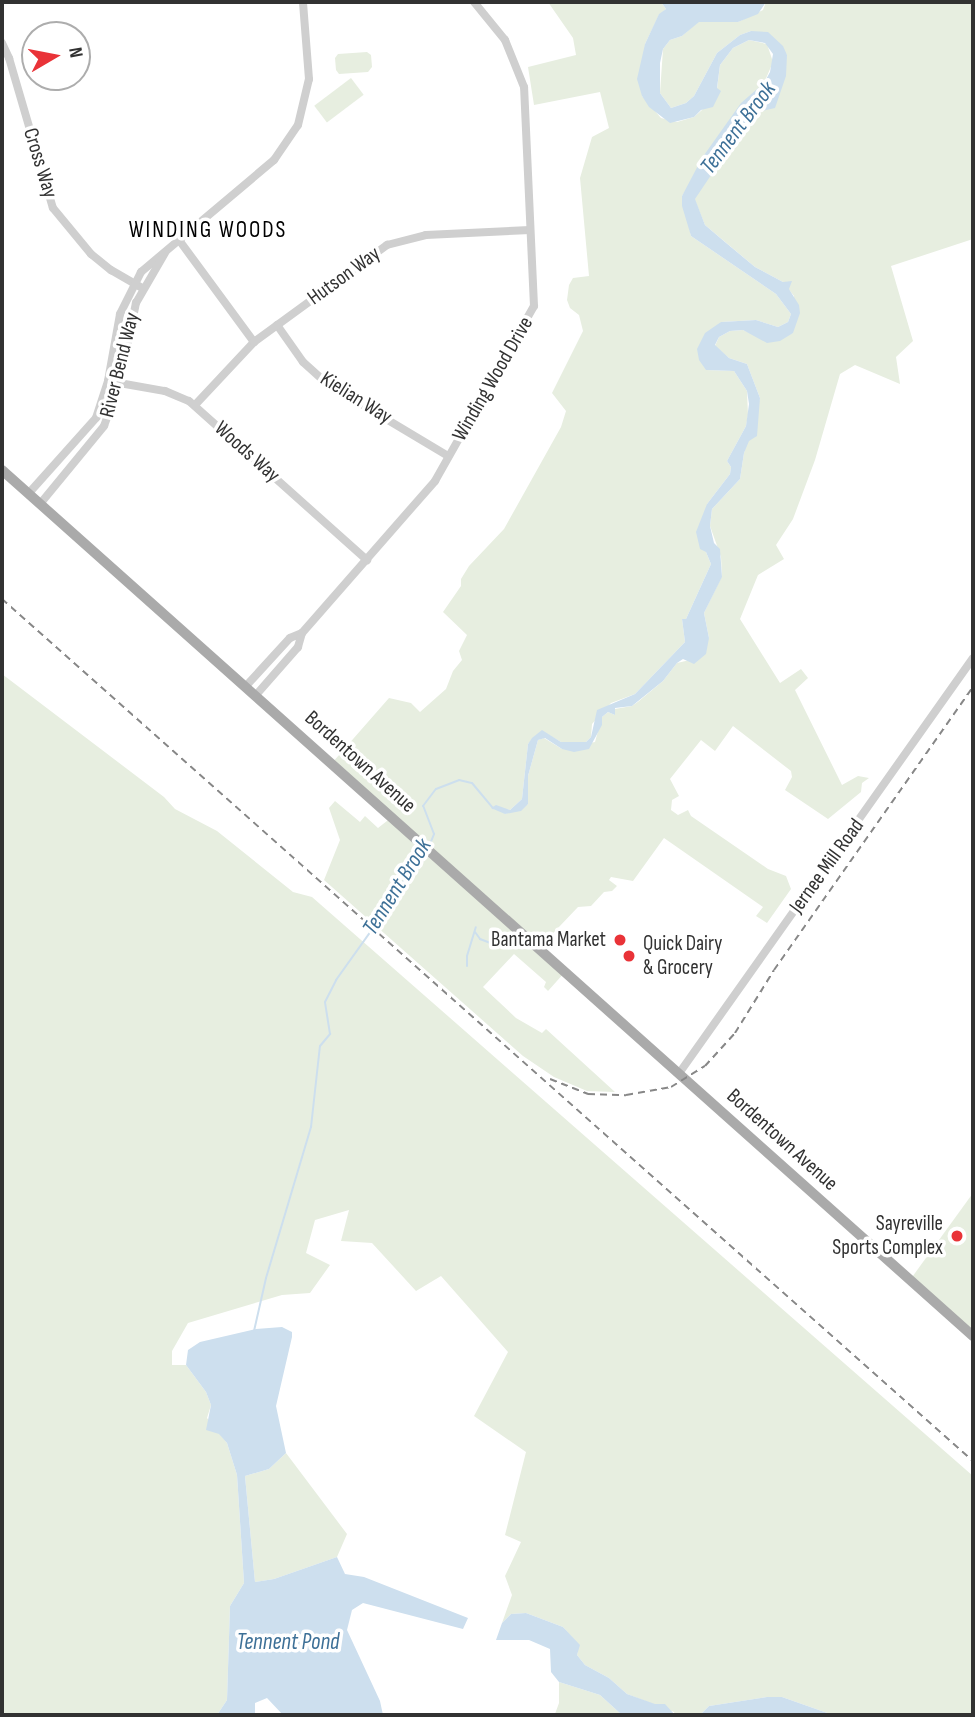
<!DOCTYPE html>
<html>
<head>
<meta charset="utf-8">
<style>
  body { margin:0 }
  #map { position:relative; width:975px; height:1717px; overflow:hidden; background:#fff; font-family:"Sofia Sans Condensed",sans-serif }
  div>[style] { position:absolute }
  .green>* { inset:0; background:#e7eee0; transform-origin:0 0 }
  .water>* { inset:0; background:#cddfee }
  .stream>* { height:2px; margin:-1px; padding:0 1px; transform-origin:1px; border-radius:1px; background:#cddfee }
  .minor>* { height:8px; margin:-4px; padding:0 4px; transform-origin:4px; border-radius:4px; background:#cfcfcf }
  .major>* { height:10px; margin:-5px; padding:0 5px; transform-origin:5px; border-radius:5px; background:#aaa }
  .rail>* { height:2px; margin-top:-1px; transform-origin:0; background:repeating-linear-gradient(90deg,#878787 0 7px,transparent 0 12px) }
  .dots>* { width:19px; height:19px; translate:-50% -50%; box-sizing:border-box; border:4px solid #fff; border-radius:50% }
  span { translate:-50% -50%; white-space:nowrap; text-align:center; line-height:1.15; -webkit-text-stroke:7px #fff; paint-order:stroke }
  .street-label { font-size:21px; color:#323232 }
  .poi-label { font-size:21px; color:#323232 }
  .right { translate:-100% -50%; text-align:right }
  .left { translate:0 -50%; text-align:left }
  .water-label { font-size:23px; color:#3d7097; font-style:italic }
  .neighbourhood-label { font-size:23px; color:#000; letter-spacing:2px }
  .frame { position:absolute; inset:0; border:4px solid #323232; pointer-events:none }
  .north { position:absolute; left:21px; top:21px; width:70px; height:70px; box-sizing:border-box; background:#fff; border:2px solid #adadad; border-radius:50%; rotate:80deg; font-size:19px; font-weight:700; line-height:28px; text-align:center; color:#323232 }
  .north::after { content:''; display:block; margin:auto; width:24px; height:32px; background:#e93338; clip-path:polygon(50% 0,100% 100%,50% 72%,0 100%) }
</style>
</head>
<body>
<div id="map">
  <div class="green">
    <i style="clip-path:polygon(548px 2px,661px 2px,666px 9px,659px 15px,645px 44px,642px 96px,661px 118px,677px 122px,694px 117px,702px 110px,717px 89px,720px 65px,733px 48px,749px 40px,767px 44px,773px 62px,764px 83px,746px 102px,682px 196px,691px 236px,776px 294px,791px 314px,788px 322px,778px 327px,756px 320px,721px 322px,706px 370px,734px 371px,747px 391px,748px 415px,746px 426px,727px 461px,731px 467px,730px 474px,707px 504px,706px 552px,711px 564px,686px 619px,682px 619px,685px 642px,635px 694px,611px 703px,592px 724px,591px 737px,586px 742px,561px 742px,542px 731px,533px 738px,528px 744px,522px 799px,510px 810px,500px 808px,505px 814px,528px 804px,528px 776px,538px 740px,544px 738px,562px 749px,595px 742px,602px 717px,608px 712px,615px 715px,615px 709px,632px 706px,639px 701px,663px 681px,677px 663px,690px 660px,709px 638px,704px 613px,722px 576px,721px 557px,710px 526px,712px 509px,740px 479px,744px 453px,760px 398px,747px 364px,729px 358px,715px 346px,719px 337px,730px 331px,743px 330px,763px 339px,793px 333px,794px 296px,783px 282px,755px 267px,705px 225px,694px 198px,746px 123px,766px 108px,787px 55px,751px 31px,740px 35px,717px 53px,694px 96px,686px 103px,671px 108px,660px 93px,663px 49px,670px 40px,682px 36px,699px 21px,738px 22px,763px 10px,766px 2px,973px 2px,973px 239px,891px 266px,913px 341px,896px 357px,900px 384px,855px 365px,840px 374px,815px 460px,793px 519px,776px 545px,784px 559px,758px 575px,740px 619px,780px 683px,801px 669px,808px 678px,795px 690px,842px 785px,858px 776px,869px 778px,862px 783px,861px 792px,828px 819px,785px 790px,792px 777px,791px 771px,733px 726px,715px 751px,701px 740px,670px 779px,679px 796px,672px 800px,671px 810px,678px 815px,688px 810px,691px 816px,768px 869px,786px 876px,791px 889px,767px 923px,756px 916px,763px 907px,664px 838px,633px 881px,611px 877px,609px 880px,617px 886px,612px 891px,604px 892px,591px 906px,578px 907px,539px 948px,565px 972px,548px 991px,544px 987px,546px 982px,514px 954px,483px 987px,516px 1018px,542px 1033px,546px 1029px,615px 1092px,587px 1091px,554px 1077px,523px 1056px,324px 880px,340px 840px,329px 808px,335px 801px,360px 822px,365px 816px,378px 828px,392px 817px,332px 763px,389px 698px,411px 703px,420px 712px,446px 689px,453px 671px,462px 660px,459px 651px,467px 635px,443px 612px,461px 586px,461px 579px,469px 566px,504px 529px,561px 427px,566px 411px,552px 393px,583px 331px,579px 315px,570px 308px,567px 300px,569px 285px,573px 278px,589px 276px,580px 178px,592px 137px,609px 128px,600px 92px,534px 105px,528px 67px,576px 55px,573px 38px)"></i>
    <i style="clip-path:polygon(367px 52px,371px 55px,372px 67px,368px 72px,339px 74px,336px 70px,335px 58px,338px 54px)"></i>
    <i style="left:351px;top:78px;width:21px;height:46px;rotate:53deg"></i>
    <i style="clip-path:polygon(2px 674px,164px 797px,175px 809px,217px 831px,293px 892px,312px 897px,973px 1476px,973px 1715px,833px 1715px,782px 1697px,767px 1697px,709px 1706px,700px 1715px,675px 1715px,674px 1712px,627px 1694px,609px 1678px,585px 1665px,577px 1655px,579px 1645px,563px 1627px,526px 1613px,511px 1614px,502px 1623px,512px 1595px,505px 1576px,521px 1542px,505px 1535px,526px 1452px,474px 1416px,508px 1352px,441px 1276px,416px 1291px,372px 1243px,341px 1241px,349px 1210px,315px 1220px,306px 1253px,330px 1265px,310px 1293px,282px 1295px,188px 1323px,172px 1351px,172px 1365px,186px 1365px,206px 1392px,211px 1405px,207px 1418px,227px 1443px,237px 1475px,244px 1583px,230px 1606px,227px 1700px,217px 1715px,2px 1715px)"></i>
    <i style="clip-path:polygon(973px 1193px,973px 1336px,910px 1280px)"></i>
    <i style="clip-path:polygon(286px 1453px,347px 1534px,337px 1557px,274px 1579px,255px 1582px,245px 1476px,269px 1469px)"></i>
    <i style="clip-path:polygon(559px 1682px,600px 1695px,622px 1715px,550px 1715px,555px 1714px,559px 1703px)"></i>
  </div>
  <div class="water">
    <i style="clip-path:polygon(661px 2px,766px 2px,758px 14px,738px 22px,699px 22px,682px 36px,670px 40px,663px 49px,660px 63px,660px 93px,671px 108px,686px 103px,694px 96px,717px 53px,740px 35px,751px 31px,768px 32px,783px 46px,787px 55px,786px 76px,775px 108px,757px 112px,746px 123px,695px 199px,705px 225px,725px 242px,755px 267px,783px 282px,792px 281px,789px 289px,799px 305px,800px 313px,793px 333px,780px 341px,767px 343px,743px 330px,730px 331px,719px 337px,715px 345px,729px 358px,747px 364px,760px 398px,757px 436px,749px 441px,744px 453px,740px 479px,712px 509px,710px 526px,714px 543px,720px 549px,722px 577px,704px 613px,709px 638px,706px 654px,694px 664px,683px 659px,677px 663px,663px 681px,632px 706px,615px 708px,615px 715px,608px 712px,602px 717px,602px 725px,589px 749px,574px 752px,562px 749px,545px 738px,538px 740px,528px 776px,528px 804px,521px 811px,505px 814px,491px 808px,496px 805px,510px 810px,522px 799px,528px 744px,532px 738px,542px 730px,561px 742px,586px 742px,591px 737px,597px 710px,635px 694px,685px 642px,682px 619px,686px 619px,711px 564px,706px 552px,700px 549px,696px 532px,707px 504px,730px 474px,731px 467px,727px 461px,746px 426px,749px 404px,747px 391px,734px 371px,706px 370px,699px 360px,697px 349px,705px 333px,721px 322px,756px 320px,778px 327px,788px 322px,791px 314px,776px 294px,691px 236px,682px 206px,682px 196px,702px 158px,741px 103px,764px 83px,770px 72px,773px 54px,765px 43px,749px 40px,733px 48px,720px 65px,717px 88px,721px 91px,713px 107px,701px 110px,694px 117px,670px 123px,649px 107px,642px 96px,637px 79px,645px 44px,659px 14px,666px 9px)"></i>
    <i style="clip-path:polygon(282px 1327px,292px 1332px,292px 1337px,276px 1406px,286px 1453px,269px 1469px,245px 1476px,255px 1582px,274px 1579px,337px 1557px,345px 1574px,364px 1577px,468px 1618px,463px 1629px,363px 1603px,352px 1610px,347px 1630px,380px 1701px,383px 1715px,283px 1715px,267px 1698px,255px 1703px,255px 1715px,217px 1715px,227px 1700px,230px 1606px,244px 1583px,237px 1475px,227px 1443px,219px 1434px,206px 1430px,211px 1405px,206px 1392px,186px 1365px,188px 1350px,200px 1342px,256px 1329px)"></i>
    <i style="clip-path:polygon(526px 1613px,563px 1627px,580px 1645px,577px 1655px,585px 1665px,609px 1678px,627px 1694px,655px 1704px,665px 1704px,675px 1715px,622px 1715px,600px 1695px,559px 1682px,551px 1672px,550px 1649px,529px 1640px,496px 1640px,502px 1623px,511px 1614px)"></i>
    <i style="clip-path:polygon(767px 1697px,782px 1697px,833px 1715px,700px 1715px,709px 1706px)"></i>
  </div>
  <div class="stream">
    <i style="left:430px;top:844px;width:11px;rotate:-68deg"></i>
    <i style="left:434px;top:834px;width:30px;rotate:-111deg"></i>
    <i style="left:423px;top:806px;width:21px;rotate:-53deg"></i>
    <i style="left:436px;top:789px;width:25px;rotate:-21deg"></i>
    <i style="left:459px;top:780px;width:13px;rotate:13deg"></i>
    <i style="left:472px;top:783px;width:33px;rotate:50deg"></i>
    <i style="left:475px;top:932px;width:9px;rotate:54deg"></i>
    <i style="left:480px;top:939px;width:14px;rotate:21deg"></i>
    <i style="left:467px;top:966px;width:10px;rotate:-90deg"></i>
    <i style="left:467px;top:956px;width:30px;rotate:-73deg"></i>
    <i style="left:254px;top:1331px;width:54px;rotate:-77.2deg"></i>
    <i style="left:266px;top:1278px;width:158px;rotate:-73.4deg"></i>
    <i style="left:311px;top:1127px;width:81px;rotate:-83.7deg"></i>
    <i style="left:320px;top:1046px;width:16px;rotate:-50deg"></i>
    <i style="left:330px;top:1034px;width:32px;rotate:-99deg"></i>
    <i style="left:325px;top:1002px;width:25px;rotate:-63deg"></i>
    <i style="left:336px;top:980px;width:77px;rotate:-54.5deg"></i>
    <i style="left:381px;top:917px;width:17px;rotate:-66deg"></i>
    <i style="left:388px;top:901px;width:62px;rotate:-52.2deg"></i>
  </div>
  <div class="minor">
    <i style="left:2px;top:43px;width:17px;rotate:65deg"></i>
    <i style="left:9px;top:58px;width:156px;rotate:73.7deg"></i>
    <i style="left:53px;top:208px;width:60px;rotate:50.4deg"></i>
    <i style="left:91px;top:254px;width:26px;rotate:39deg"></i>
    <i style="left:111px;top:270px;width:36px;rotate:30deg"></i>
    <i style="left:179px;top:240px;width:127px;rotate:53.7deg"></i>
    <i style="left:277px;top:325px;width:45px;rotate:54.9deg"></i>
    <i style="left:303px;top:362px;width:31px;rotate:42deg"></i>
    <i style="left:326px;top:383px;width:142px;rotate:30.9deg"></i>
    <i style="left:108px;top:381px;width:58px;rotate:10deg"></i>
    <i style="left:165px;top:391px;width:26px;rotate:23deg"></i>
    <i style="left:189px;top:401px;width:239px;rotate:41.8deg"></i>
    <i style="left:195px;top:405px;width:86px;rotate:-46.9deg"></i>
    <i style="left:254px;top:342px;width:165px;rotate:-36.1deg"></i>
    <i style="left:387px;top:245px;width:40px;rotate:-14.4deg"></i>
    <i style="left:426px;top:235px;width:104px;rotate:-2.8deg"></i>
    <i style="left:29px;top:493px;width:101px;rotate:-48.2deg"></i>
    <i style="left:96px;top:418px;width:39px;rotate:-72deg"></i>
    <i style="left:108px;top:381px;width:68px;rotate:-79.8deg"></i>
    <i style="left:120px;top:314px;width:47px;rotate:-63.4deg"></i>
    <i style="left:141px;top:272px;width:174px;rotate:-40.1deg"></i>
    <i style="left:274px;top:160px;width:42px;rotate:-55.6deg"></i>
    <i style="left:298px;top:125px;width:47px;rotate:-76.6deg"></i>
    <i style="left:309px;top:79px;width:77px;rotate:-94.5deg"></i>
    <i style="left:40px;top:504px;width:101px;rotate:-50.6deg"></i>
    <i style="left:104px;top:426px;width:47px;rotate:-70deg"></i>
    <i style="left:120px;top:382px;width:81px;rotate:-78.6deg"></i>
    <i style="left:136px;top:303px;width:58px;rotate:-59.9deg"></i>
    <i style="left:302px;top:633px;width:202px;rotate:-48.8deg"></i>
    <i style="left:435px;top:481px;width:201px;rotate:-60.5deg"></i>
    <i style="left:534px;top:306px;width:219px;rotate:-92.6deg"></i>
    <i style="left:524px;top:87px;width:51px;rotate:-112deg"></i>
    <i style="left:505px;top:40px;width:49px;rotate:-129.2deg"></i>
    <i style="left:246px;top:686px;width:65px;rotate:-47.5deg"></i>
    <i style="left:290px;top:638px;width:13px;rotate:-23deg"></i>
    <i style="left:302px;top:633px;width:15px;rotate:106deg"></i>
    <i style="left:298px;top:647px;width:64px;rotate:131.2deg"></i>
    <i style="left:680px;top:1072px;width:507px;rotate:-54.71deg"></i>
  </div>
  <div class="major">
    <i style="left:2px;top:470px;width:1301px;rotate:41.73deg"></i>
  </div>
  <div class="rail">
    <i style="left:2px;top:599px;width:1298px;rotate:41.6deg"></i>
    <i style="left:550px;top:1079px;width:41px;rotate:21.5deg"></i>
    <i style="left:588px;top:1094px;width:38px;rotate:2deg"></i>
    <i style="left:626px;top:1095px;width:46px;rotate:-10.1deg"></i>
    <i style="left:671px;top:1087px;width:40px;rotate:-32deg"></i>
    <i style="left:705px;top:1066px;width:45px;rotate:-47.7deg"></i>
    <i style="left:735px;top:1033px;width:74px;rotate:-58.2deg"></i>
    <i style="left:774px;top:970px;width:346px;rotate:-54.9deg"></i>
  </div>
  <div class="dots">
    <i style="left:620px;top:940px;background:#e93338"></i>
    <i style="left:629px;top:956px;background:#e93338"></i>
    <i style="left:957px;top:1236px;background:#e93338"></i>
  </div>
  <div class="street-label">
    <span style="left:40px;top:163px;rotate:73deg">Cross Way</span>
    <span style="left:344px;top:276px;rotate:-36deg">Hutson Way</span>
    <span style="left:120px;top:365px;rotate:-76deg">River Bend Way</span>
    <span style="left:493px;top:379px;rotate:-60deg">Winding Wood Drive</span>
    <span style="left:356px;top:398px;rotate:32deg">Kielian Way</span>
    <span style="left:247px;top:452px;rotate:42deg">Woods Way</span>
    <span style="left:360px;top:762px;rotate:42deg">Bordentown Avenue</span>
    <span style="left:827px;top:866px;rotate:-54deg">Jernee Mill Road</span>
    <span style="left:782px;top:1140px;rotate:42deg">Bordentown Avenue</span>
  </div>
  <div class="poi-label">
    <span class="right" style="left:606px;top:940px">Bantama Market</span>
    <span class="left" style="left:643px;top:956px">Quick Dairy<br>&amp; Grocery</span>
    <span class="right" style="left:943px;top:1236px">Sayreville<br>Sports Complex</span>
  </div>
  <div class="water-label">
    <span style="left:738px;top:128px;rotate:-53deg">Tennent Brook</span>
    <span style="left:397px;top:887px;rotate:-58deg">Tennent Brook</span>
    <span style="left:288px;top:1642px">Tennent Pond</span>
  </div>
  <div class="neighbourhood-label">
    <span style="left:208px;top:230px">WINDING WOODS</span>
  </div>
  <div class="frame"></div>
  <div class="north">N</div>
</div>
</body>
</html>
